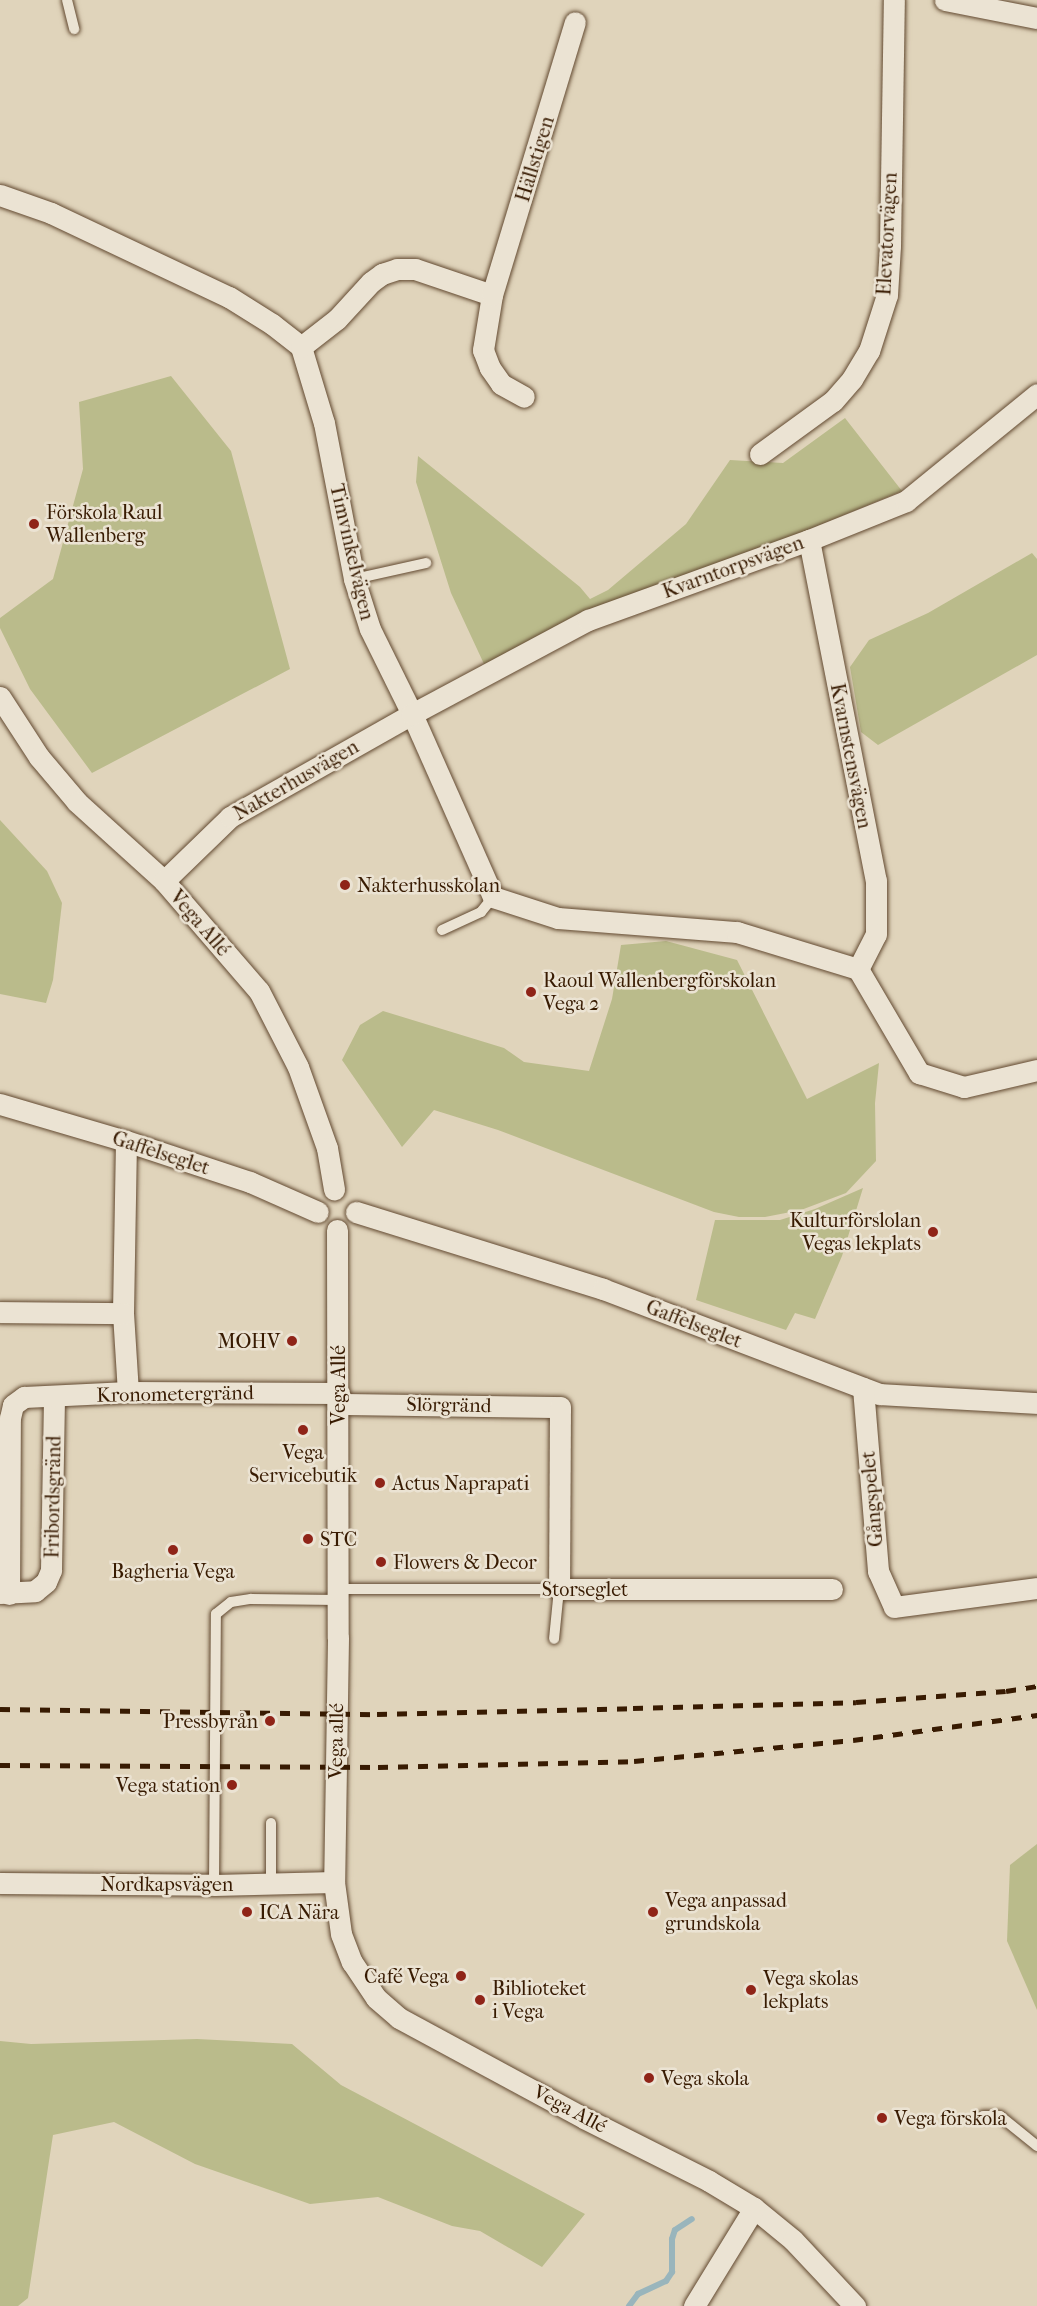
<!DOCTYPE html>
<html>
<head>
<meta charset="utf-8">
<style>
  body { margin:0 }
  #map { position:relative; width:1037px; height:2306px; overflow:hidden; background:#e0d4bb; font-family:"IM FELL French Canon",serif }
  div>[style] { position:absolute }
  .green>* { inset:0; background:#babb8b }
  .stream>* { height:6px; margin:-3px; padding:0 3px; transform-origin:3px; border-radius:3px; background:#99b5bc }
  .roads { filter:drop-shadow(0 0 2px #624930) drop-shadow(0 0 2px #624930) }
  .lane>* { height:10px; margin:-5px; padding:0 5px; transform-origin:5px; border-radius:5px; background:#ebe3d3 }
  .street>* { height:21px; margin:-10.5px; padding:0 10.5px; transform-origin:10.5px; border-radius:10.5px; background:#ebe3d3 }
  .rail>* { height:4.5px; margin-top:-2.25px; transform-origin:0; background:repeating-linear-gradient(90deg,#381b02 0 10px,transparent 0 20px) }
  .dots>* { width:16px; height:16px; translate:-50% -50%; box-sizing:border-box; border:3px solid #ebe3d3; border-radius:50% }
  span { translate:-50% -50%; white-space:nowrap; text-align:center; line-height:1.15; -webkit-text-stroke:5px #ebe3d3; paint-order:stroke }
  .street-label { font-size:20px; color:#381b02 }
  .poi-label { font-size:20px; color:#381b02 }
  .left { translate:0 -50%; text-align:left }
  .right { translate:-100% -50%; text-align:right }
</style>
</head>
<body>
<div id="map">
  <div class="green">
    <i style="clip-path:polygon(171px 376px,231px 451px,290px 669px,92px 773px,30px 689px,0 628px,0 618px,53px 579px,83px 469px,79px 402px)"></i>
    <i style="clip-path:polygon(845px 418px,902px 491px,484px 664px,451px 593px,416px 482px,418px 456px,580px 587px,590px 599px,608px 590px,686px 524px,730px 460px,783px 463px)"></i>
    <i style="clip-path:polygon(1032px 553px,1037px 559px,1037px 655px,878px 745px,861px 732px,850px 667px,869px 640px,928px 613px)"></i>
    <i style="clip-path:polygon(0 820px,47px 871px,62px 903px,53px 980px,46px 1003px,0 994px)"></i>
    <i style="clip-path:polygon(666px 941px,737px 960px,807px 1099px,879px 1063px,875px 1103px,876px 1161px,846px 1193px,801px 1210px,765px 1217px,739px 1217px,714px 1212px,498px 1130px,434px 1110px,402px 1147px,342px 1060px,360px 1025px,383px 1011px,504px 1048px,524px 1062px,589px 1071px,612px 999px,621px 945px)"></i>
    <i style="clip-path:polygon(863px 1188px,842px 1256px,815px 1319px,795px 1313px,786px 1330px,696px 1300px,715px 1220px,780px 1220px,815px 1209px)"></i>
    <i style="clip-path:polygon(1037px 1844px,1037px 2010px,1007px 1941px,1010px 1865px)"></i>
    <i style="clip-path:polygon(197px 2039px,292px 2044px,341px 2085px,585px 2214px,542px 2267px,480px 2231px,452px 2226px,378px 2197px,310px 2204px,195px 2164px,114px 2122px,53px 2135px,28px 2298px,18px 2306px,0 2306px,0 2041px,31px 2044px)"></i>
  </div>
  <div class="stream">
    <i style="left:629px;top:2306px;width:15px;rotate:-53deg"></i>
    <i style="left:638px;top:2294px;width:31px;rotate:-25deg"></i>
    <i style="left:666px;top:2281px;width:11px;rotate:-56deg"></i>
    <i style="left:672px;top:2272px;width:33px;rotate:-90deg"></i>
    <i style="left:672px;top:2239px;width:9px;rotate:-72deg"></i>
    <i style="left:675px;top:2230px;width:20px;rotate:-33deg"></i>
  </div>
  <div class="roads">
    <div class="lane">
      <i style="left:67px;top:0;width:30px;rotate:76deg"></i>
      <i style="left:354px;top:579px;width:74px;rotate:-12.5deg"></i>
      <i style="left:442px;top:930px;width:43px;rotate:-24.8deg"></i>
      <i style="left:481px;top:912px;width:19px;rotate:-51deg"></i>
      <i style="left:338px;top:1589px;width:221px"></i>
      <i style="left:559px;top:1589px;width:50px;rotate:95.7deg"></i>
      <i style="left:271px;top:1883px;width:60px;rotate:-90deg"></i>
      <i style="left:214px;top:1885px;width:271px;rotate:-89.6deg"></i>
      <i style="left:216px;top:1614px;width:19px;rotate:-39deg"></i>
      <i style="left:231px;top:1602px;width:20px;rotate:-9deg"></i>
      <i style="left:251px;top:1599px;width:87px;rotate:0.7deg"></i>
      <i style="left:983px;top:2116px;width:17px"></i>
      <i style="left:1000px;top:2116px;width:48px;rotate:39deg"></i>
    </div>
    <div class="street">
      <i style="left:945px;top:0;width:94px;rotate:11.1deg"></i>
      <i style="left:0;top:195px;width:54px;rotate:19.4deg"></i>
      <i style="left:51px;top:213px;width:197px;rotate:25.3deg"></i>
      <i style="left:229px;top:297px;width:51px;rotate:32.1deg"></i>
      <i style="left:272px;top:324px;width:37px;rotate:38deg"></i>
      <i style="left:301px;top:347px;width:79px;rotate:73.2deg"></i>
      <i style="left:324px;top:423px;width:159px;rotate:79.1deg"></i>
      <i style="left:354px;top:579px;width:52px;rotate:72.3deg"></i>
      <i style="left:370px;top:629px;width:95px;rotate:63.7deg"></i>
      <i style="left:412px;top:714px;width:200px;rotate:66.1deg"></i>
      <i style="left:493px;top:897px;width:68px;rotate:17.9deg"></i>
      <i style="left:558px;top:918px;width:180px;rotate:4.5deg"></i>
      <i style="left:737px;top:932px;width:127px;rotate:17deg"></i>
      <i style="left:492px;top:295px;width:56px;rotate:99.3deg"></i>
      <i style="left:483px;top:350px;width:19px;rotate:69deg"></i>
      <i style="left:490px;top:368px;width:19px;rotate:55deg"></i>
      <i style="left:501px;top:384px;width:26px;rotate:29deg"></i>
      <i style="left:301px;top:347px;width:46px;rotate:-37.9deg"></i>
      <i style="left:337px;top:319px;width:50px;rotate:-47.4deg"></i>
      <i style="left:371px;top:282px;width:14px;rotate:-36deg"></i>
      <i style="left:382px;top:274px;width:16px;rotate:-18deg"></i>
      <i style="left:397px;top:269px;width:18px"></i>
      <i style="left:415px;top:269px;width:81px;rotate:18.7deg"></i>
      <i style="left:492px;top:295px;width:285px;rotate:-73.1deg"></i>
      <i style="left:760px;top:454px;width:90px;rotate:-36deg"></i>
      <i style="left:833px;top:401px;width:29px;rotate:-49deg"></i>
      <i style="left:852px;top:379px;width:33px;rotate:-59deg"></i>
      <i style="left:869px;top:351px;width:59px;rotate:-72.2deg"></i>
      <i style="left:887px;top:295px;width:49px;rotate:-86.5deg"></i>
      <i style="left:890px;top:246px;width:246px;rotate:-89.1deg"></i>
      <i style="left:809px;top:540px;width:347px;rotate:78.9deg"></i>
      <i style="left:876px;top:880px;width:54px;rotate:90deg"></i>
      <i style="left:876px;top:934px;width:39px;rotate:117deg"></i>
      <i style="left:0;top:697px;width:72px;rotate:57deg"></i>
      <i style="left:39px;top:757px;width:59px;rotate:49.8deg"></i>
      <i style="left:77px;top:802px;width:118px;rotate:42.2deg"></i>
      <i style="left:164px;top:881px;width:145px;rotate:49.2deg"></i>
      <i style="left:259px;top:991px;width:85px;rotate:62.8deg"></i>
      <i style="left:298px;top:1067px;width:86px;rotate:70.3deg"></i>
      <i style="left:327px;top:1148px;width:42px;rotate:80.3deg"></i>
      <i style="left:164px;top:881px;width:92px;rotate:-44.1deg"></i>
      <i style="left:230px;top:817px;width:209px;rotate:-29.5deg"></i>
      <i style="left:412px;top:714px;width:200px;rotate:-28.1deg"></i>
      <i style="left:588px;top:620px;width:235px;rotate:-19.9deg"></i>
      <i style="left:809px;top:540px;width:105px;rotate:-21.9deg"></i>
      <i style="left:906px;top:501px;width:169px;rotate:-39.2deg"></i>
      <i style="left:858px;top:969px;width:121px;rotate:59.6deg"></i>
      <i style="left:919px;top:1073px;width:47px;rotate:17.3deg"></i>
      <i style="left:964px;top:1087px;width:75px;rotate:-13.1deg"></i>
      <i style="left:0;top:1104px;width:131px;rotate:16.4deg"></i>
      <i style="left:126px;top:1141px;width:131px;rotate:18.3deg"></i>
      <i style="left:250px;top:1182px;width:74px;rotate:23.8deg"></i>
      <i style="left:126px;top:1141px;width:172px;rotate:91deg"></i>
      <i style="left:123px;top:1313px;width:79px;rotate:86.4deg"></i>
      <i style="left:356px;top:1212px;width:259px;rotate:17.3deg"></i>
      <i style="left:603px;top:1289px;width:296px;rotate:20.8deg"></i>
      <i style="left:880px;top:1394px;width:157px;rotate:3.3deg"></i>
      <i style="left:337px;top:1230px;width:408px;rotate:89.9deg"></i>
      <i style="left:338px;top:1638px;width:244px;rotate:90.9deg"></i>
      <i style="left:334px;top:1882px;width:52px;rotate:82.3deg"></i>
      <i style="left:341px;top:1934px;width:30px;rotate:69deg"></i>
      <i style="left:352px;top:1962px;width:43px;rotate:56.3deg"></i>
      <i style="left:376px;top:1998px;width:30px;rotate:41deg"></i>
      <i style="left:399px;top:2018px;width:210px;rotate:28.4deg"></i>
      <i style="left:584px;top:2118px;width:140px;rotate:26.7deg"></i>
      <i style="left:709px;top:2181px;width:52px;rotate:31deg"></i>
      <i style="left:754px;top:2208px;width:50px;rotate:39.4deg"></i>
      <i style="left:793px;top:2240px;width:91px;rotate:46.8deg"></i>
      <i style="left:0;top:1312px;width:123px;rotate:0.5deg"></i>
      <i style="left:863px;top:1388px;width:184px;rotate:85.3deg"></i>
      <i style="left:878px;top:1571px;width:39px;rotate:66deg"></i>
      <i style="left:894px;top:1607px;width:144px;rotate:-7.6deg"></i>
      <i style="left:338px;top:1404px;width:222px;rotate:0.8deg"></i>
      <i style="left:560px;top:1407px;width:182px;rotate:90.3deg"></i>
      <i style="left:559px;top:1589px;width:273px"></i>
      <i style="left:0;top:1593px;width:35px;rotate:-3deg"></i>
      <i style="left:35px;top:1591px;width:14px;rotate:-39deg"></i>
      <i style="left:46px;top:1582px;width:13px;rotate:-67deg"></i>
      <i style="left:51px;top:1570px;width:172px;rotate:-89deg"></i>
      <i style="left:9px;top:1594px;width:176px;rotate:-89.7deg"></i>
      <i style="left:10px;top:1418px;width:13px;rotate:-77deg"></i>
      <i style="left:13px;top:1405px;width:14px;rotate:-36deg"></i>
      <i style="left:24px;top:1397px;width:104px;rotate:-2.8deg"></i>
      <i style="left:128px;top:1392px;width:211px;rotate:0.3deg"></i>
      <i style="left:0;top:1883px;width:214px;rotate:0.5deg"></i>
      <i style="left:214px;top:1885px;width:120px;rotate:-1.4deg"></i>
      <i style="left:694px;top:2306px;width:115px;rotate:-58.5deg"></i>
    </div>
  </div>
  <div class="rail">
    <i style="left:0;top:1709px;width:377px;rotate:0.8deg"></i>
    <i style="left:377px;top:1714px;width:256px;rotate:-1.3deg"></i>
    <i style="left:633px;top:1708px;width:223px;rotate:-1.5deg"></i>
    <i style="left:856px;top:1702px;width:150px;rotate:-4.2deg"></i>
    <i style="left:1006px;top:1691px;width:31px;rotate:-9deg"></i>
    <i style="left:0;top:1765px;width:378px;rotate:0.3deg"></i>
    <i style="left:378px;top:1767px;width:256px;rotate:-1.3deg"></i>
    <i style="left:634px;top:1761px;width:220px;rotate:-5.5deg"></i>
    <i style="left:853px;top:1740px;width:186px;rotate:-7.7deg"></i>
  </div>
  <div class="dots">
    <i style="left:34px;top:524px;background:#8f2418"></i>
    <i style="left:345px;top:885px;background:#8f2418"></i>
    <i style="left:531px;top:992px;background:#8f2418"></i>
    <i style="left:933px;top:1232px;background:#8f2418"></i>
    <i style="left:292px;top:1341px;background:#8f2418"></i>
    <i style="left:303px;top:1430px;background:#8f2418"></i>
    <i style="left:380px;top:1483px;background:#8f2418"></i>
    <i style="left:308px;top:1539px;background:#8f2418"></i>
    <i style="left:173px;top:1550px;background:#8f2418"></i>
    <i style="left:381px;top:1562px;background:#8f2418"></i>
    <i style="left:270px;top:1721px;background:#8f2418"></i>
    <i style="left:232px;top:1785px;background:#8f2418"></i>
    <i style="left:247px;top:1912px;background:#8f2418"></i>
    <i style="left:653px;top:1912px;background:#8f2418"></i>
    <i style="left:461px;top:1976px;background:#8f2418"></i>
    <i style="left:751px;top:1990px;background:#8f2418"></i>
    <i style="left:480px;top:2000px;background:#8f2418"></i>
    <i style="left:649px;top:2078px;background:#8f2418"></i>
    <i style="left:882px;top:2118px;background:#8f2418"></i>
  </div>
  <div class="street-label">
    <span style="left:535px;top:159px;rotate:-73deg">Hällstigen</span>
    <span style="left:887px;top:234px;rotate:-87deg">Elevatorvägen</span>
    <span style="left:352px;top:552px;rotate:77deg">Timvinkelvägen</span>
    <span style="left:733px;top:567px;rotate:-20deg">Kvarntorpsvägen</span>
    <span style="left:851px;top:756px;rotate:79deg">Kvarnstensvägen</span>
    <span style="left:296px;top:780px;rotate:-30deg">Nakterhusvägen</span>
    <span style="left:200px;top:923px;rotate:49deg">Vega Allé</span>
    <span style="left:161px;top:1153px;rotate:18deg">Gaffelseglet</span>
    <span style="left:694px;top:1324px;rotate:21deg">Gaffelseglet</span>
    <span style="left:338px;top:1385px;rotate:-90deg">Vega Allé</span>
    <span style="left:175px;top:1394px;rotate:-1deg">Kronometergränd</span>
    <span style="left:449px;top:1405px;rotate:1deg">Slörgränd</span>
    <span style="left:53px;top:1497px;rotate:-89deg">Fribordsgränd</span>
    <span style="left:872px;top:1499px;rotate:-95deg">Gångspelet</span>
    <span style="left:585px;top:1589px">Storseglet</span>
    <span style="left:336px;top:1741px;rotate:-89deg">Vega allé</span>
    <span style="left:167px;top:1884px">Nordkapsvägen</span>
    <span style="left:570px;top:2109px;rotate:28deg">Vega Allé</span>
  </div>
  <div class="poi-label">
    <span class="left" style="left:46px;top:524px">Förskola Raul<br>Wallenberg</span>
    <span class="left" style="left:357px;top:885px">Nakterhusskolan</span>
    <span class="left" style="left:543px;top:992px">Raoul Wallenbergförskolan<br>Vega 2</span>
    <span class="right" style="left:921px;top:1232px">Kulturförslolan<br>Vegas lekplats</span>
    <span class="right" style="left:280px;top:1341px">MOHV</span>
    <span style="left:303px;top:1464px">Vega<br>Servicebutik</span>
    <span class="left" style="left:392px;top:1483px">Actus Naprapati</span>
    <span class="left" style="left:320px;top:1539px">STC</span>
    <span class="left" style="left:393px;top:1562px">Flowers &amp; Decor</span>
    <span style="left:173px;top:1571px">Bagheria Vega</span>
    <span class="right" style="left:258px;top:1721px">Pressbyrån</span>
    <span class="right" style="left:220px;top:1785px">Vega station</span>
    <span class="left" style="left:665px;top:1912px">Vega anpassad<br>grundskola</span>
    <span class="left" style="left:259px;top:1912px">ICA Nära</span>
    <span class="right" style="left:449px;top:1976px">Café Vega</span>
    <span class="left" style="left:763px;top:1990px">Vega skolas<br>lekplats</span>
    <span class="left" style="left:492px;top:2000px">Biblioteket<br>i Vega</span>
    <span class="left" style="left:661px;top:2078px">Vega skola</span>
    <span class="left" style="left:894px;top:2118px">Vega förskola</span>
  </div>
</div>
</body>
</html>
